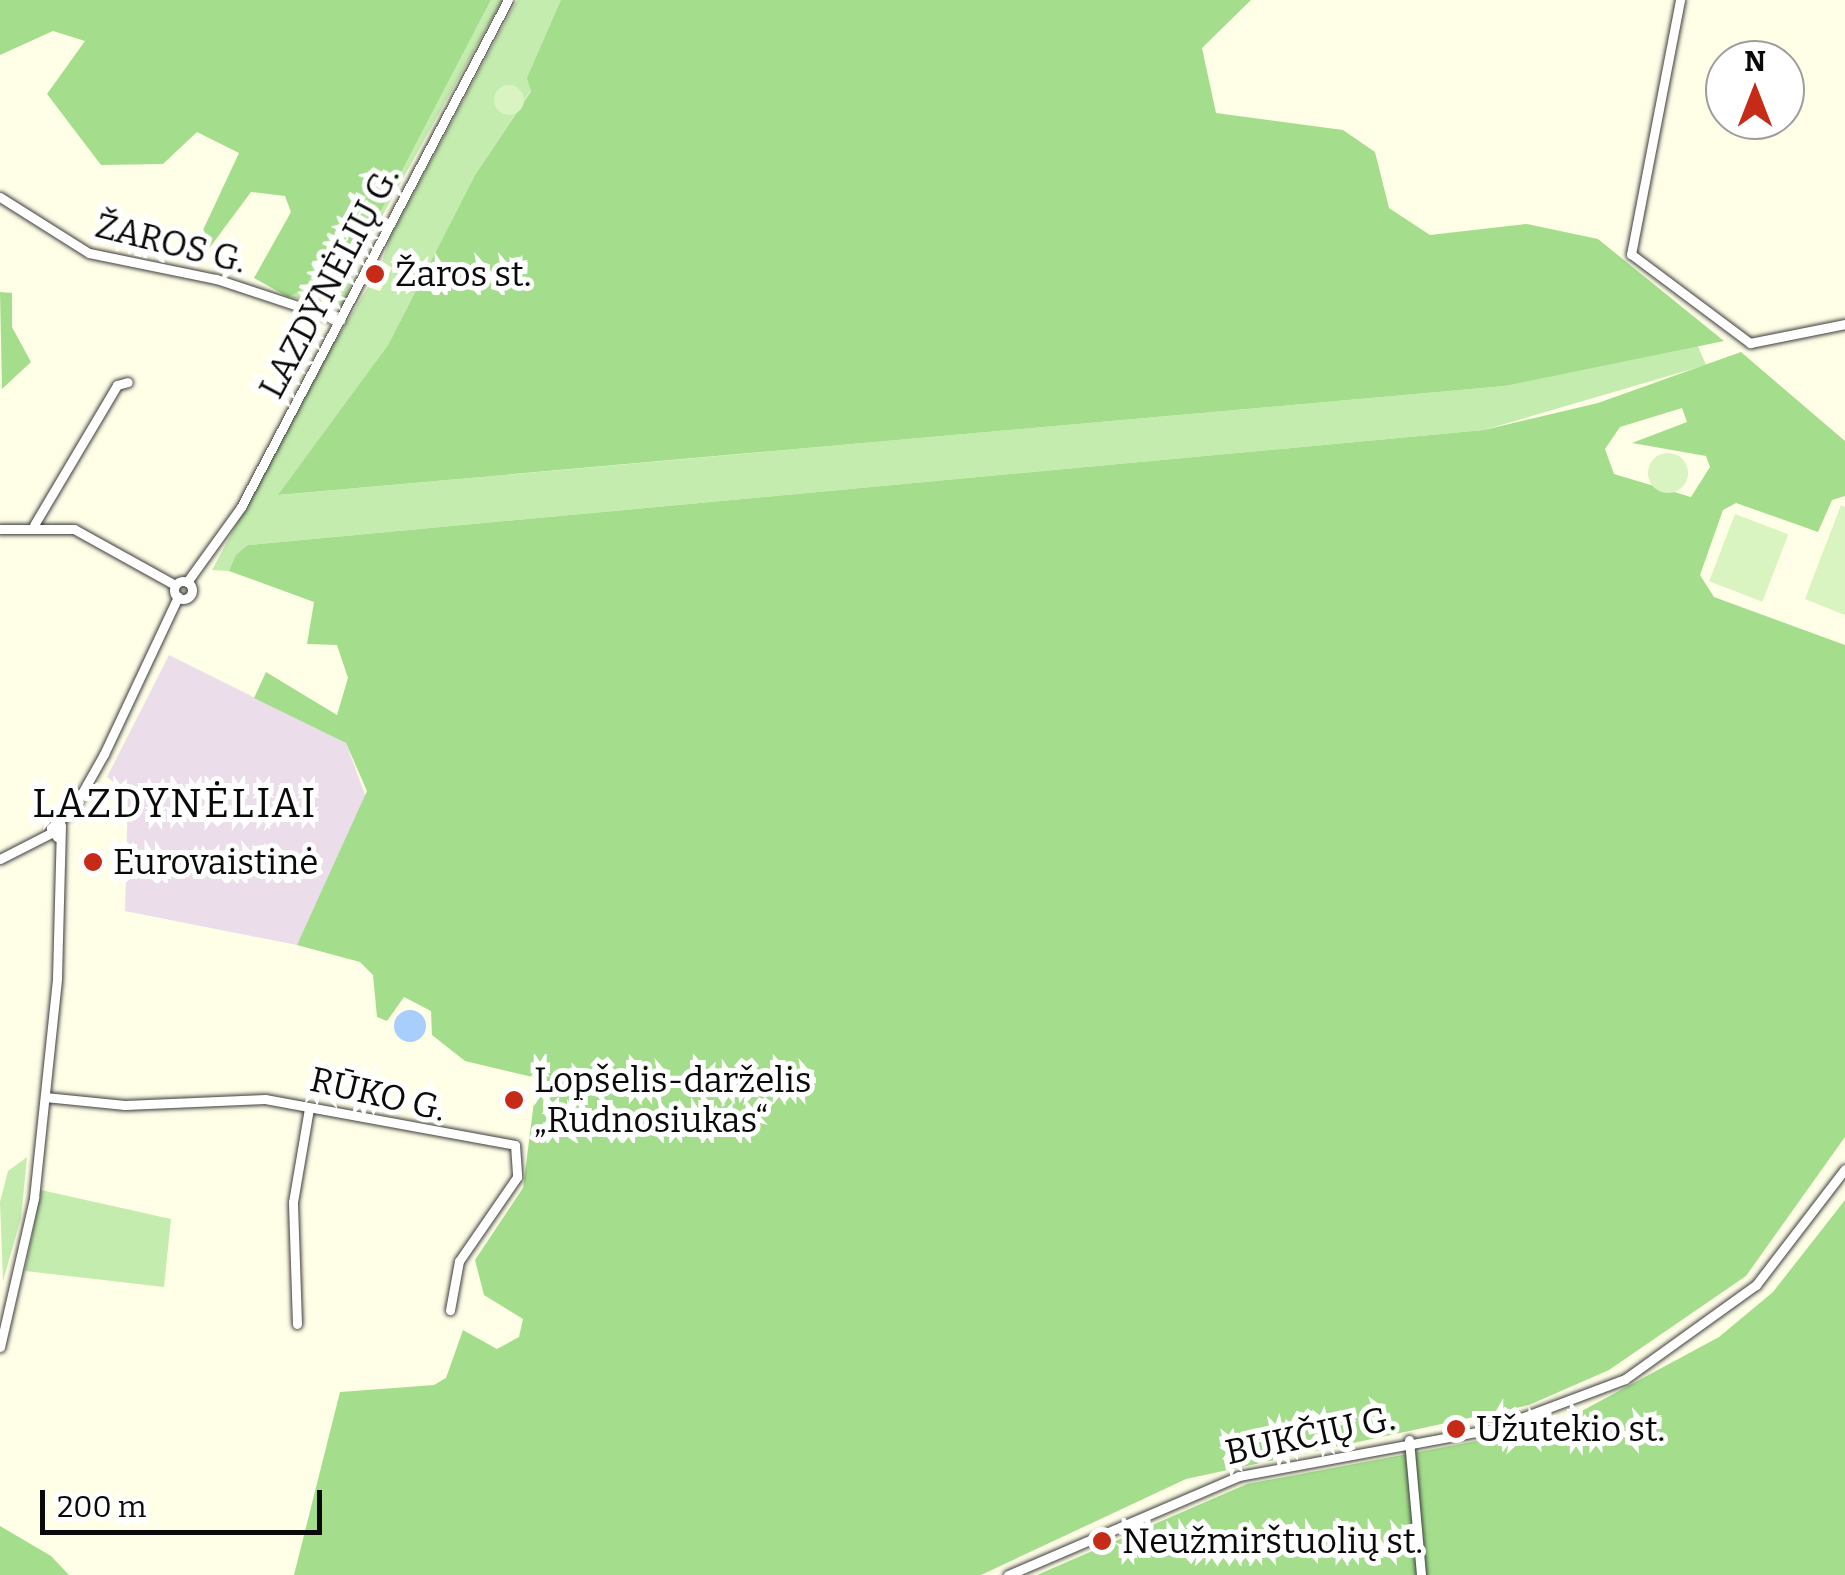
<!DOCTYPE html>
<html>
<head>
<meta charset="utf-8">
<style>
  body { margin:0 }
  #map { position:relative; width:1845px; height:1575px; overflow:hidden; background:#fffee7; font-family:Bitter,serif }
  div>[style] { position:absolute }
  .industrial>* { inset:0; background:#ebddea }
  .green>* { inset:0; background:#c4ecae }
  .forest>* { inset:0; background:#a4de8c }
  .pitch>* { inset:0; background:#d9f3c1; transform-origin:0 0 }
  .round { border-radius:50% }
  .water>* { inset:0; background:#a7cefc }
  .roads { filter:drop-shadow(0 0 2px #3d3d3d) drop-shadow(0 0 2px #3d3d3d) }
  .street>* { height:9px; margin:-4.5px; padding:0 4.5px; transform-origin:4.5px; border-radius:4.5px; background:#fff }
  .street>.ring { margin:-4.5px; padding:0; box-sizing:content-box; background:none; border:9px solid #fff; border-radius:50% }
  .dots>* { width:28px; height:28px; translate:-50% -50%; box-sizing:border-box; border:5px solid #fff; border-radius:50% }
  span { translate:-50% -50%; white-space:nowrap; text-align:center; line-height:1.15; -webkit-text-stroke:10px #fff; paint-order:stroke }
  .street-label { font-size:35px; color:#0a0a0a }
  .poi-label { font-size:35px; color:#0a0a0a }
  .left { translate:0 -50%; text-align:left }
  .quarter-label { font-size:40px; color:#0a0a0a; letter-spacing:2.5px }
  .north { position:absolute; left:1705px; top:40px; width:100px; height:100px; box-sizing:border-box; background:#fff; border:2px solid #9d9d9d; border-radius:50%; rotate:0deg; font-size:28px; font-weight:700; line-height:40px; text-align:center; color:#0a0a0a }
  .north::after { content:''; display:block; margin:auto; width:35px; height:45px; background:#c52b17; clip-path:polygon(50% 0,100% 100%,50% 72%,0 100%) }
  .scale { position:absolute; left:40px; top:1490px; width:282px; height:45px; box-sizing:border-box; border:5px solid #0a0a0a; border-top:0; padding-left:12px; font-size:30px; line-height:35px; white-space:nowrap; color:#0a0a0a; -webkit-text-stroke:8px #fff; paint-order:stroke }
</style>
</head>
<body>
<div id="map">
  <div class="industrial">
    <i style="clip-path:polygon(169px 655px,346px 743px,368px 803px,297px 945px,125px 911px,128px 794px,107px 777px)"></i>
  </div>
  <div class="green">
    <i style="clip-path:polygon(491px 0,502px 0,360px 256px,343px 306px,288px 297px,345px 264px,381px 211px)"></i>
    <i style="clip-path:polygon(517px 0,561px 0,531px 90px,475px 175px,388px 345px,279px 495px,1505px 386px,1697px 344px,1706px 365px,1484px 430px,248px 545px,229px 571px,212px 570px,332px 347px,368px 287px,380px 291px,392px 268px,382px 261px,391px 236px)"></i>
    <i style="clip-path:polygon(27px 1157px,21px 1218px,3px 1281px,0 1202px,8px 1171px)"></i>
    <i style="clip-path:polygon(41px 1190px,171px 1219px,164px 1287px,25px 1271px)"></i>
  </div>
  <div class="forest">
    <i style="clip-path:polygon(0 0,491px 0,381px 211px,337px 272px,288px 297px,254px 278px,291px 212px,285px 196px,251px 192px,202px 258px,196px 245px,239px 153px,197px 132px,163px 164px,101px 165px,47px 94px,85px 41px,53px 31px,0 55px)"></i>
    <i style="clip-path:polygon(561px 0,1251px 0,1202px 48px,1216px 113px,1343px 130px,1375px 152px,1389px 208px,1430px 235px,1527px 224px,1598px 239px,1724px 341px,1505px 386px,278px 495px,388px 345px,475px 175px,531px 91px,527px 78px)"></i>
    <i style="clip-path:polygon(0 292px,12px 293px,12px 327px,31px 362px,2px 389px)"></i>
    <i style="clip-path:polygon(evenodd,1741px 352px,1845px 441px,1845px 496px,1832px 500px,1818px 532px,1736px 503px,1723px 510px,1700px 575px,1714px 597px,1845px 645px,1845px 1137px,1746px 1276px,1609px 1370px,1529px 1405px,1186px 1479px,981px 1575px,294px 1575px,340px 1392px,434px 1385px,446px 1378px,463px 1330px,497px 1349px,519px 1337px,523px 1319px,484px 1295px,475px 1260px,523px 1188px,537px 1078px,465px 1061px,432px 1035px,431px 1011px,404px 997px,387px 1021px,377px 1017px,373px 975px,360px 962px,297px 945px,367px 791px,346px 743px,254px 698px,266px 672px,337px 715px,348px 678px,337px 645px,307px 644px,314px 602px,229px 571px,236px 555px,248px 545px,1484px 430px,1598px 403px,1741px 352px,1682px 408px,1687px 422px,1632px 443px,1706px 456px,1710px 467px,1691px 497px,1614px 474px,1605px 449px,1620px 427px,1682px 408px)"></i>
    <i style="clip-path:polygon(1845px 1200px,1845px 1575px,1037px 1575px,1247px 1484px,1552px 1427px,1719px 1337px,1773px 1292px)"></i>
    <i style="clip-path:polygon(0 1526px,51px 1556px,69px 1575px,0 1575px)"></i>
  </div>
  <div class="pitch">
    <i class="round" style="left:494px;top:85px;width:30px;height:30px"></i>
    <i class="round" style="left:1648px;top:453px;width:40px;height:40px"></i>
    <i style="clip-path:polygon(1841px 505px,1845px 507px,1845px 615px,1805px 599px)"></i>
    <i style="left:1735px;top:514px;width:57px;height:72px;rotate:21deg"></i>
  </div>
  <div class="water">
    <i class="round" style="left:394px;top:1010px;width:32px;height:32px"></i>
  </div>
  <div class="roads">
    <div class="street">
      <i style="left:1680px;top:0;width:259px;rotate:100.9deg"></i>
      <i style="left:1631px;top:254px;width:149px;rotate:36.8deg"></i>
      <i style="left:1750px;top:343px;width:97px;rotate:-11.3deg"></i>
      <i style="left:0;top:197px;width:105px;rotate:32.2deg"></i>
      <i style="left:89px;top:253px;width:130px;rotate:11.6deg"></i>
      <i style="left:216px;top:279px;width:131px;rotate:18.3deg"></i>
      <i style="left:34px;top:525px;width:163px;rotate:-59.3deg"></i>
      <i style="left:117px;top:385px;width:11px;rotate:-15deg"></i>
      <i style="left:0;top:529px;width:74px"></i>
      <i style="left:74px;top:529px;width:115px;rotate:29deg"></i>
      <i class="ring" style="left:174px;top:581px;width:9px;height:9px"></i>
      <i style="left:187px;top:582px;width:92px;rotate:-54.2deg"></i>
      <i style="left:241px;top:507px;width:573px;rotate:-62.23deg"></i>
      <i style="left:57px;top:837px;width:11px;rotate:-124deg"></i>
      <i style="left:51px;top:828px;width:29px;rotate:-41deg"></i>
      <i style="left:73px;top:809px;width:63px;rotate:-60.6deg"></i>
      <i style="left:104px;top:754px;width:174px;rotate:-64.8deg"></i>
      <i style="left:0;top:859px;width:57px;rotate:-27deg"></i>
      <i style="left:45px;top:1097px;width:80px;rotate:5.7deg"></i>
      <i style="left:125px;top:1105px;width:140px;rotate:-2.5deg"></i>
      <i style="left:265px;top:1099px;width:254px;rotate:10.4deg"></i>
      <i style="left:515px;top:1145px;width:32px;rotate:86deg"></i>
      <i style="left:517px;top:1177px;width:102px;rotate:124.6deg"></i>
      <i style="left:459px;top:1261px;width:50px;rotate:100.4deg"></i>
      <i style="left:297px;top:1324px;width:122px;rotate:-91.9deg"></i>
      <i style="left:293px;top:1202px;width:95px;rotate:-80.3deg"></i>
      <i style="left:0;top:1347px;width:153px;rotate:-77.1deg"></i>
      <i style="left:34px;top:1198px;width:221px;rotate:-84deg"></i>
      <i style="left:57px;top:978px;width:153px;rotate:-88.5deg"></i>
      <i style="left:1409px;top:1440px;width:136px;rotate:84.9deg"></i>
      <i style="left:1008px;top:1575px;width:251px;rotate:-23.2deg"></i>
      <i style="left:1239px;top:1476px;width:257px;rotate:-10.5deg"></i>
      <i style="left:1492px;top:1429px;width:142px;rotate:-20.6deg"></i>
      <i style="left:1625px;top:1379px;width:161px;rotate:-35.7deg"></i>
      <i style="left:1756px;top:1285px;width:146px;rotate:-52.5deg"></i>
    </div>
  </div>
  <div class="dots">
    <i style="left:375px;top:274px;background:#c52b17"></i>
    <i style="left:93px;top:862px;background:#c52b17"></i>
    <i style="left:514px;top:1100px;background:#c52b17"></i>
    <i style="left:1456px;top:1429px;background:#c52b17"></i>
    <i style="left:1102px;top:1541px;background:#c52b17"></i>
  </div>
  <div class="street-label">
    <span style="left:171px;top:243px;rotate:14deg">ŽAROS G.</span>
    <span style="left:329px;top:282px;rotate:-62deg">LAZDYNĖLIŲ G.</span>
    <span style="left:378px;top:1094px;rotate:13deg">RŪKO G.</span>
    <span style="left:1310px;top:1435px;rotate:-12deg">BUKČIŲ G.</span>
  </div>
  <div class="poi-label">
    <span class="left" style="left:395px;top:274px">Žaros st.</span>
    <span class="left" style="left:113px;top:862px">Eurovaistinė</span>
    <span class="left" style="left:534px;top:1100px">Lopšelis-darželis<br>„Rudnosiukas“</span>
    <span class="left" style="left:1476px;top:1429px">Užutekio st.</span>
    <span class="left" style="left:1122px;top:1541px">Neužmirštuolių st.</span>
  </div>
  <div class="quarter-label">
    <span style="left:175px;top:804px">LAZDYNĖLIAI</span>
  </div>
  <div class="north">N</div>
  <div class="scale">200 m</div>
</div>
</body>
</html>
